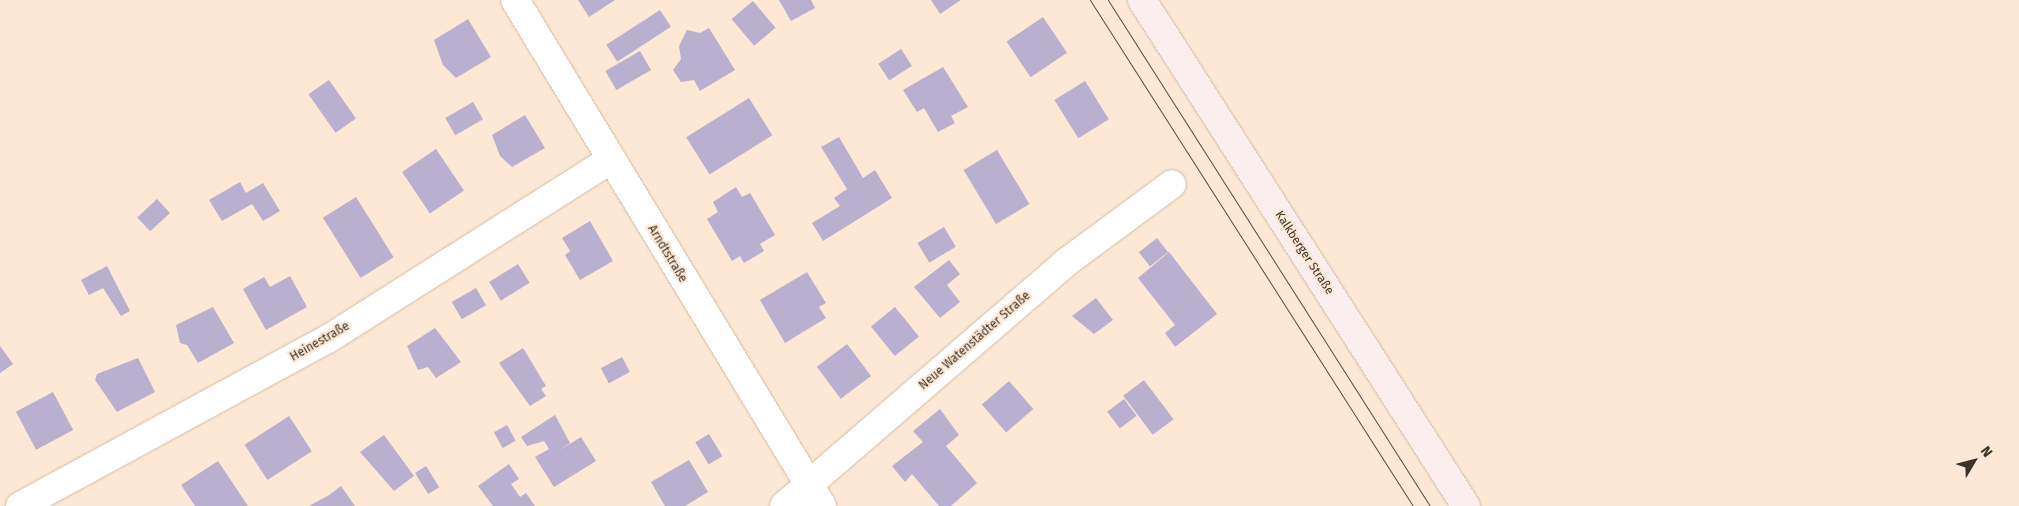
<!DOCTYPE html>
<html>
<head>
<meta charset="utf-8">
<style>
  body { margin:0 }
  #map { position:relative; width:2019px; height:506px; overflow:hidden; background:#fce8d4; font-family:"Fira Sans",sans-serif }
  div>[style] { position:absolute }
  .building>* { inset:0; background:#b8b0ce; transform-origin:0 0 }
  .roads { filter:drop-shadow(0 0 1px #d3bba3) drop-shadow(0 0 1px #d3bba3) }
  .minor>* { height:28px; margin:-14px; padding:0 14px; transform-origin:14px; border-radius:14px; background:#fff }
  .secondary>* { height:28px; margin:-14px; padding:0 14px; transform-origin:14px; border-radius:14px; background:#fbeeee }
  .tram>* { height:1px; margin:-0.5px; padding:0 0.5px; transform-origin:0.5px; border-radius:0.5px; background:#554a3f }
  span { translate:-50% -50%; white-space:nowrap; text-align:center; line-height:1.15; -webkit-text-stroke:4.5px #fce8d4; paint-order:stroke }
  .street-label { font-size:12px; color:#3d3329 }
  .north { position:absolute; left:1949px; top:436px; width:50px; height:50px; -webkit-text-stroke:4px #fce8d4; paint-order:stroke; rotate:53deg; font-size:14px; font-weight:700; line-height:20px; text-align:center; color:#3d3329 }
  .north::after { content:''; display:block; margin:auto; width:18px; height:22px; background:#3d3329; clip-path:polygon(50% 0,100% 100%,50% 72%,0 100%) }
</style>
</head>
<body>
<div id="map">
  <div class="building">
    <i style="clip-path:polygon(578px 0,615px 0,589px 17px)"></i>
    <i style="clip-path:polygon(779px 0,811px 0,815px 8px,791px 21px)"></i>
    <i style="clip-path:polygon(931px 0,961px 0,940px 14px)"></i>
    <i style="left:753px;top:1px;width:35px;height:28px;rotate:50deg"></i>
    <i style="left:660px;top:10px;width:20px;height:64px;rotate:57deg"></i>
    <i style="left:1043px;top:17px;width:43px;height:44px;rotate:56deg"></i>
    <i style="clip-path:polygon(468px 19px,491px 57px,456px 78px,443px 65px,434px 40px)"></i>
    <i style="clip-path:polygon(709px 28px,735px 70px,700px 91px,694px 80px,681px 82px,673px 70px,681px 59px,679px 46px,687px 30px,700px 33px)"></i>
    <i style="left:901px;top:49px;width:20px;height:27px;rotate:57deg"></i>
    <i style="left:640px;top:51px;width:22px;height:40px;rotate:60deg"></i>
    <i style="clip-path:polygon(943px 67px,968px 107px,951px 116px,955px 123px,938px 132px,924px 108px,917px 112px,903px 90px)"></i>
    <i style="left:329px;top:80px;width:47px;height:25px;rotate:55deg"></i>
    <i style="left:1085px;top:81px;width:45px;height:36px;rotate:58deg"></i>
    <i style="left:749px;top:98px;width:44px;height:74px;rotate:58deg"></i>
    <i style="left:473px;top:102px;width:20px;height:32px;rotate:60deg"></i>
    <i style="clip-path:polygon(525px 115px,545px 148px,512px 167px,500px 156px,492px 135px)"></i>
    <i style="clip-path:polygon(839px 137px,863px 178px,875px 170px,892px 198px,823px 241px,812px 223px,840px 206px,834px 198px,847px 189px,821px 147px)"></i>
    <i style="left:436px;top:149px;width:50px;height:41px;rotate:56deg"></i>
    <i style="left:997px;top:150px;width:63px;height:39px;rotate:59deg"></i>
    <i style="clip-path:polygon(240px 182px,246px 193px,263px 183px,280px 211px,263px 221px,252px 204px,222px 221px,209px 200px)"></i>
    <i style="clip-path:polygon(736px 187px,742px 197px,750px 193px,775px 235px,760px 244px,764px 251px,744px 263px,740px 256px,732px 261px,707px 219px,718px 212px,713px 202px)"></i>
    <i style="left:356px;top:197px;width:71px;height:39px;rotate:58deg"></i>
    <i style="left:157px;top:199px;width:19px;height:27px;rotate:47deg"></i>
    <i style="clip-path:polygon(590px 221px,613px 261px,580px 280px,565px 255px,570px 251px,562px 238px)"></i>
    <i style="left:944px;top:227px;width:23px;height:31px;rotate:59deg"></i>
    <i style="left:1157px;top:238px;width:18px;height:23px;rotate:52deg"></i>
    <i style="clip-path:polygon(1169px 252px,1217px 314px,1175px 347px,1165px 333px,1175px 325px,1138px 278px)"></i>
    <i style="clip-path:polygon(949px 260px,960px 274px,947px 285px,960px 302px,940px 318px,914px 287px)"></i>
    <i style="left:518px;top:264px;width:22px;height:34px;rotate:58deg"></i>
    <i style="clip-path:polygon(107px 266px,130px 311px,121px 316px,103px 288px,89px 295px,81px 280px)"></i>
    <i style="clip-path:polygon(807px 272px,826px 303px,819px 307px,826px 318px,785px 343px,760px 300px)"></i>
    <i style="clip-path:polygon(290px 276px,307px 307px,266px 330px,243px 289px,264px 277px,270px 287px)"></i>
    <i style="left:476px;top:288px;width:20px;height:28px;rotate:60deg"></i>
    <i style="clip-path:polygon(1096px 298px,1113px 320px,1094px 334px,1072px 316px)"></i>
    <i style="clip-path:polygon(213px 307px,234px 343px,198px 363px,187px 345px,180px 343px,176px 325px)"></i>
    <i style="left:895px;top:307px;width:38px;height:31px;rotate:51deg"></i>
    <i style="clip-path:polygon(435px 328px,461px 362px,436px 378px,428px 367px,418px 370px,407px 346px)"></i>
    <i style="left:847px;top:344px;width:40px;height:38px;rotate:53deg"></i>
    <i style="clip-path:polygon(0 346px,13px 364px,0 373px)"></i>
    <i style="clip-path:polygon(523px 348px,546px 386px,541px 389px,546px 396px,530px 406px,499px 363px)"></i>
    <i style="left:622px;top:357px;width:17px;height:24px;rotate:62deg"></i>
    <i style="clip-path:polygon(138px 358px,155px 392px,117px 412px,95px 380px,97px 374px)"></i>
    <i style="left:1144px;top:380px;width:49px;height:26px;rotate:53deg"></i>
    <i style="left:1009px;top:381px;width:37px;height:36px;rotate:49deg"></i>
    <i style="left:53px;top:392px;width:43px;height:42px;rotate:62deg"></i>
    <i style="left:1124px;top:399px;width:21px;height:21px;rotate:53deg"></i>
    <i style="clip-path:polygon(940px 409px,959px 435px,946px 446px,977px 483px,951px 506px,939px 506px,912px 474px,905px 482px,892px 466px,923px 442px,913px 431px)"></i>
    <i style="clip-path:polygon(555px 415px,570px 443px,558px 451px,581px 437px,596px 461px,554px 487px,535px 457px,549px 449px,544px 441px,527px 446px,521px 437px)"></i>
    <i style="left:289px;top:416px;width:42px;height:53px;rotate:57deg"></i>
    <i style="left:507px;top:425px;width:18px;height:15px;rotate:61deg"></i>
    <i style="left:709px;top:434px;width:26px;height:16px;rotate:59deg"></i>
    <i style="clip-path:polygon(384px 435px,414px 476px,394px 491px,360px 452px)"></i>
    <i style="clip-path:polygon(689px 460px,708px 492px,685px 506px,665px 506px,651px 482px)"></i>
    <i style="clip-path:polygon(218px 461px,248px 506px,195px 506px,181px 485px)"></i>
    <i style="clip-path:polygon(509px 464px,519px 479px,511px 484px,520px 497px,526px 493px,535px 506px,493px 506px,478px 486px)"></i>
    <i style="left:426px;top:466px;width:25px;height:13px;rotate:58deg"></i>
    <i style="clip-path:polygon(341px 486px,355px 506px,309px 506px,329px 495px)"></i>
  </div>
  <div class="roads">
    <div class="minor">
      <i style="left:515px;top:0;width:592px;rotate:58.75deg"></i>
      <i style="left:20px;top:506px;width:350px;rotate:-28.5deg"></i>
      <i style="left:328px;top:339px;width:334px;rotate:-32.4deg"></i>
      <i style="left:784px;top:506px;width:370px;rotate:-40.8deg"></i>
      <i style="left:1064px;top:264px;width:134px;rotate:-36.5deg"></i>
    </div>
    <div class="secondary">
      <i style="left:1142px;top:0;width:601px;rotate:57.37deg"></i>
    </div>
  </div>
  <div class="tram">
    <i style="left:1090px;top:0;width:600px;rotate:57.45deg"></i>
    <i style="left:1108px;top:0;width:600px;rotate:57.53deg"></i>
  </div>
  <div class="street-label">
    <span style="left:1304px;top:253px;rotate:57deg">Kalkberger Straße</span>
    <span style="left:667px;top:254px;rotate:59deg">Arndtstraße</span>
    <span style="left:975px;top:341px;rotate:-41deg">Neue Watenstädter Straße</span>
    <span style="left:320px;top:342px;rotate:-30deg">Heinestraße</span>
  </div>
  <div class="north">N</div>
</div>
</body>
</html>
